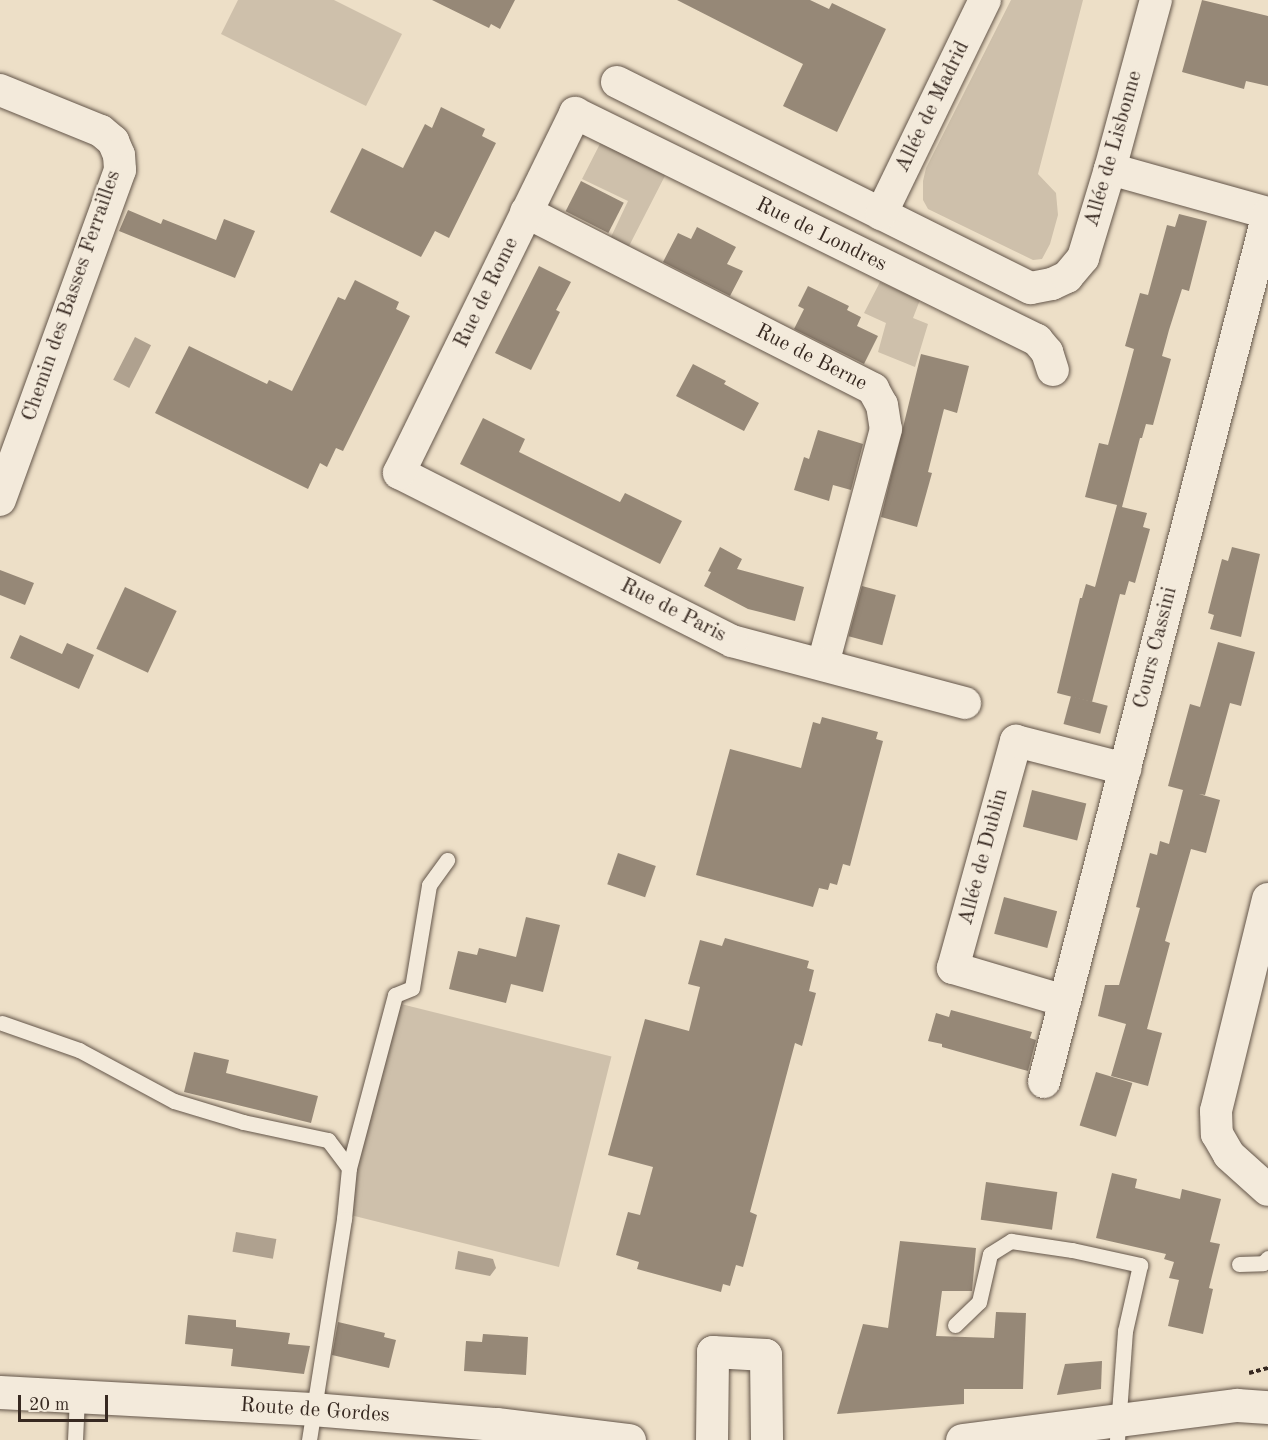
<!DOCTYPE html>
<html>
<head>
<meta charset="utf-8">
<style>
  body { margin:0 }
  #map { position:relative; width:1268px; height:1440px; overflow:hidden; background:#eddfc7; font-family:"Old Standard TT",serif }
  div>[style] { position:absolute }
  .green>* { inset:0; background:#cec0ab; transform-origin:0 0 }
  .water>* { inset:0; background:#afa18f; transform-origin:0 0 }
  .building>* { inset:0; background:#968877; transform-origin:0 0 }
  .path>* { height:4px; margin-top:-2px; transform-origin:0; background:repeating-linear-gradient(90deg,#372921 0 4.5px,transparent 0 7.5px) }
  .roads { filter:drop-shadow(0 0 2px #64564a) drop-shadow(0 0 2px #64564a) }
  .service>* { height:15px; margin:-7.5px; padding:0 7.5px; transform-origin:7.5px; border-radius:7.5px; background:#f3eadb }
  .minor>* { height:32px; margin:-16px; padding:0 16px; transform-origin:16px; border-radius:16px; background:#f3eadb }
  .tertiary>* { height:33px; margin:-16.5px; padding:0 16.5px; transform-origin:16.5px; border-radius:16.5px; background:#f3eadb }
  span { translate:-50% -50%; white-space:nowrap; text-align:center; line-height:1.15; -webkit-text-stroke:5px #f3eadb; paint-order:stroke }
  .street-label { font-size:21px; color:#372921 }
  .scale { position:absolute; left:18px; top:1395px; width:90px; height:27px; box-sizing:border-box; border:3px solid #372921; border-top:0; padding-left:8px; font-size:18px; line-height:21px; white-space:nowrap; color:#372921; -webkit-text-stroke:4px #f3eadb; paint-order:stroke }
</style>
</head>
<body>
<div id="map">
  <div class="green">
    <i style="clip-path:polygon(238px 0,334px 0,402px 34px,366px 106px,221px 34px)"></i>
    <i style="clip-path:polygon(1011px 0,1083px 0,1038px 174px,1056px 193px,1058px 215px,1050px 244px,1042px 259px,1033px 260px,928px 209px,923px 200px,923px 181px,926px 168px)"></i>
    <i style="clip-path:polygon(604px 136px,668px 170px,628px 248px,610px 239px,628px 201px,582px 179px)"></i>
    <i style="clip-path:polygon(880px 282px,920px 300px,913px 318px,928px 324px,915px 367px,878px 352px,886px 323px,864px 313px)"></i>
    <i style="left:397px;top:1003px;width:221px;height:217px;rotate:14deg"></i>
  </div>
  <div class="water">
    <i style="left:135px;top:337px;width:18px;height:48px;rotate:27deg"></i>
    <i style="left:236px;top:1232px;width:41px;height:20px;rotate:10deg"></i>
    <i style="clip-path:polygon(458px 1251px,493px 1259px,496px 1268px,490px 1276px,455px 1269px)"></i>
  </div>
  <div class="building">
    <i style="clip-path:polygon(432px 0,515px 0,500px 29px,491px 24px,489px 28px)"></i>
    <i style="clip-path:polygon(677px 0,810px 0,829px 9px,832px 3px,886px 29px,837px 132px,783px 106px,803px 64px)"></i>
    <i style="clip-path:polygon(1202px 0,1268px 16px,1268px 86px,1246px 81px,1244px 89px,1182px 72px)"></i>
    <i style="clip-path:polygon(441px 107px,485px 129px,482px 136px,496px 143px,449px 238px,435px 231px,421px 257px,330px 212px,362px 148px,403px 168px,425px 124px,432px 128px)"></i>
    <i style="left:581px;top:181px;width:48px;height:34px;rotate:27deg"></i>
    <i style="clip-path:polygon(128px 210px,161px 224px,163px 219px,216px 240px,224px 219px,255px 231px,235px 278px,119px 231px)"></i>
    <i style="clip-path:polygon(1179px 214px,1207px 221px,1189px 291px,1182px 289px,1169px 330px,1162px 356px,1171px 359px,1153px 425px,1146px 424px,1142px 438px,1140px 438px,1122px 507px,1147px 513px,1143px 527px,1150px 529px,1135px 583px,1129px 581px,1125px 595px,1120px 594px,1092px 702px,1057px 693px,1080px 598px,1082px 598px,1086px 584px,1095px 587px,1117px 505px,1085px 497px,1099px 443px,1108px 445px,1123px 390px,1134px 349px,1125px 346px,1140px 293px,1148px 295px,1167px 225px,1175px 227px)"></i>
    <i style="clip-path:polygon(697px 227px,736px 247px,727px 264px,743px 271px,730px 296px,663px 262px,678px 233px,691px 239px)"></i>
    <i style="clip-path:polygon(539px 266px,571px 282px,556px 310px,560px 312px,531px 370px,495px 353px)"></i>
    <i style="clip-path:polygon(355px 280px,399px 302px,396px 309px,410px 316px,343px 451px,336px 448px,327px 467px,320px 463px,308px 489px,155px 413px,189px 346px,267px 384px,269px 380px,292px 391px,338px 297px,345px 300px)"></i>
    <i style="clip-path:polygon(808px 286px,849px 306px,847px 310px,861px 317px,857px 326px,878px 336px,864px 364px,794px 329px,804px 309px,798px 306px)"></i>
    <i style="clip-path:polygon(921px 354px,969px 366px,957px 413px,944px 409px,928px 472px,932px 473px,917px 527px,881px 517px)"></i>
    <i style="clip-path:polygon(693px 364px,726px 381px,724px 384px,759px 403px,744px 431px,676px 396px)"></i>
    <i style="clip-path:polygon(483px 418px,525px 439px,519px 452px,620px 502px,625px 493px,682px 521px,660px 564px,460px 464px)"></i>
    <i style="clip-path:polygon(818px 430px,863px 444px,851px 490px,833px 485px,829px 501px,794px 490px,804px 457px,809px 459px)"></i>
    <i style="clip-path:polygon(720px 547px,742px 559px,737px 569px,804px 587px,795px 621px,748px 609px,704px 586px,711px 572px,708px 571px)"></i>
    <i style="clip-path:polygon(1232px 547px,1260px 554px,1241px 637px,1210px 629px,1214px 615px,1208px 613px,1222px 559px,1228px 561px)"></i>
    <i style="clip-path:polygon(0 570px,34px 583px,25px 605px,0 595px)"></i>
    <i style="left:862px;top:586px;width:35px;height:52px;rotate:15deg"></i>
    <i style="left:125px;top:587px;width:57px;height:68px;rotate:25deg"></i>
    <i style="clip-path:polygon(20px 635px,62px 654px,67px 643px,94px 655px,79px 689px,10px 658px)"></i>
    <i style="clip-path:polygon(1218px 642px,1255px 652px,1241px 706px,1230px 703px,1205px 795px,1199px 794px,1220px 800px,1206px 853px,1191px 849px,1165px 941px,1170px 943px,1147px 1029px,1162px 1033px,1148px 1086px,1111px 1076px,1126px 1024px,1098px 1016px,1105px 985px,1119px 985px,1140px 908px,1136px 907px,1150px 853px,1157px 855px,1160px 841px,1169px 844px,1183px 790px,1168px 786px,1190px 704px,1200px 707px)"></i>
    <i style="left:1071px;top:696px;width:38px;height:29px;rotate:15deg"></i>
    <i style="clip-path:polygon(822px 717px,878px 732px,876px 739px,883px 741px,850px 866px,843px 864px,837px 885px,830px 883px,828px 890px,819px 888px,813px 907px,696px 875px,730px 749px,801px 768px,813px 722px,820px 724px)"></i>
    <i style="left:1032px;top:790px;width:56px;height:38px;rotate:14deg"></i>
    <i style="left:618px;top:853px;width:40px;height:33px;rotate:19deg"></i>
    <i style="left:1004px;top:897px;width:55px;height:38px;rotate:15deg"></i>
    <i style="clip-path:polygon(526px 917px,560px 925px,543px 992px,511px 984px,506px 1003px,449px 989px,458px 951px,477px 955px,479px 948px,516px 957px)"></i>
    <i style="clip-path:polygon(725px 938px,809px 961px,807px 968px,814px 970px,809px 991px,816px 993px,802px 1046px,795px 1043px,750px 1212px,757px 1215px,743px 1267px,736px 1265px,730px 1286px,723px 1284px,721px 1292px,637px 1269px,639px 1262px,616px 1255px,628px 1212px,640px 1215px,653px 1167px,608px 1155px,645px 1019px,689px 1031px,700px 987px,688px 984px,700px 940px,722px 946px)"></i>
    <i style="clip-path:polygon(951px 1010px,1032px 1032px,1030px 1038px,1036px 1040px,1028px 1071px,942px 1047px,942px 1044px,928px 1041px,936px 1013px,949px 1017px)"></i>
    <i style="clip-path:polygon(194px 1052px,229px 1060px,226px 1073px,318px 1096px,311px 1123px,184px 1092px)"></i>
    <i style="left:1096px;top:1072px;width:38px;height:56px;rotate:17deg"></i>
    <i style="clip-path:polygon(1112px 1173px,1137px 1179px,1135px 1188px,1180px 1199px,1182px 1189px,1221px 1199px,1210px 1242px,1220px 1244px,1209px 1288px,1213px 1289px,1203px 1334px,1168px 1326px,1179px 1280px,1169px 1278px,1174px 1262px,1164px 1259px,1166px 1254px,1096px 1238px)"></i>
    <i style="left:986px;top:1182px;width:72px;height:38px;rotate:8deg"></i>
    <i style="clip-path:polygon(900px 1241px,976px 1248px,972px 1291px,942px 1291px,936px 1336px,994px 1338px,996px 1312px,1026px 1313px,1023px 1389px,964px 1389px,964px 1404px,837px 1414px,863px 1324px,888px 1328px)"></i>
    <i style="clip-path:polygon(188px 1315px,236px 1320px,236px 1327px,290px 1333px,288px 1344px,310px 1346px,304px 1374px,231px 1366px,233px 1349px,185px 1344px)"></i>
    <i style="clip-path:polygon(338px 1322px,385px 1333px,384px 1337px,396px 1340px,389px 1368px,332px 1355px)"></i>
    <i style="clip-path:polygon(483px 1334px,528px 1337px,526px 1375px,464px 1371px,466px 1341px,482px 1342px)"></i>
    <i style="clip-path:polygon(1102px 1361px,1101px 1389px,1057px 1395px,1065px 1364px)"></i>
  </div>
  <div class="path">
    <i style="left:1249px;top:1373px;width:20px;rotate:-15deg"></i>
  </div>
  <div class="roads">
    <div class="service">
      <i style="left:2px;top:1023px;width:82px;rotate:19.3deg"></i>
      <i style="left:79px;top:1050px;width:108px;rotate:28.2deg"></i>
      <i style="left:174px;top:1101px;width:72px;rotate:16.9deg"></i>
      <i style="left:243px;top:1122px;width:87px;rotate:12deg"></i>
      <i style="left:328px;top:1140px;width:35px;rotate:53deg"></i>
      <i style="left:349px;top:1168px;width:51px;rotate:95.6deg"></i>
      <i style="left:344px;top:1219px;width:224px;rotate:99deg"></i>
      <i style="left:349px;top:1168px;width:179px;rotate:-75.1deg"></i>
      <i style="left:395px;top:995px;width:18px;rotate:-22deg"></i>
      <i style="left:412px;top:988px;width:104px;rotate:-80.6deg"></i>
      <i style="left:429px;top:885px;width:31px;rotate:-54deg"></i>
      <i style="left:1239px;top:1264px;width:24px;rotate:-2deg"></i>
      <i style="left:1263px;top:1263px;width:7px;rotate:-45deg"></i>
      <i style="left:955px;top:1325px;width:33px;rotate:-44deg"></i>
      <i style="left:979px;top:1302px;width:49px;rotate:-77.1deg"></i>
      <i style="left:990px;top:1254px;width:25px;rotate:-32deg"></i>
      <i style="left:1011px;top:1241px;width:62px;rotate:8.4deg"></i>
      <i style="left:1072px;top:1250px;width:70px;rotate:12.4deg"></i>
      <i style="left:1140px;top:1265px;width:68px;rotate:102.8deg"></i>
      <i style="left:1125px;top:1331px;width:109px;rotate:94.2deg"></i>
      <i style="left:75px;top:1440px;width:43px;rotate:-87.3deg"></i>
    </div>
    <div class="minor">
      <i style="left:617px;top:82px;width:462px;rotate:26.5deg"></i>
      <i style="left:1031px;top:288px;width:21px;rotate:-11deg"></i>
      <i style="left:1052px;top:284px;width:17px;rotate:-25deg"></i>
      <i style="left:1067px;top:277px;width:25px;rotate:-50deg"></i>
      <i style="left:1083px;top:258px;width:93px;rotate:-73.1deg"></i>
      <i style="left:1110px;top:169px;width:175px;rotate:-74.8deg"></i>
      <i style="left:0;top:90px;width:109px;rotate:22.1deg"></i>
      <i style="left:101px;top:131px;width:16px;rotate:40deg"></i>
      <i style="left:113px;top:141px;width:15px;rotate:67deg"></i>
      <i style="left:119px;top:155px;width:15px;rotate:86deg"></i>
      <i style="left:120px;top:170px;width:351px;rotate:110deg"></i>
      <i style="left:1110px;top:169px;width:164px;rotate:15.6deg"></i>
      <i style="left:526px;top:212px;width:390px;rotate:27deg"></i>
      <i style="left:873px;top:389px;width:18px;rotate:61deg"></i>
      <i style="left:882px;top:405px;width:24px;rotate:81deg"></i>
      <i style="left:886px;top:429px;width:243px;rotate:105deg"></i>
      <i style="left:881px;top:214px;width:238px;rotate:-64.1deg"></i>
      <i style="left:965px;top:703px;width:241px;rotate:-165.1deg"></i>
      <i style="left:732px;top:641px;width:373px;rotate:-153.2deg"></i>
      <i style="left:399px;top:473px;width:401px;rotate:-63.9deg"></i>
      <i style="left:575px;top:113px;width:515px;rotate:26.17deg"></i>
      <i style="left:1037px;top:340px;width:16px;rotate:50deg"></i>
      <i style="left:1047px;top:352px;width:19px;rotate:72deg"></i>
      <i style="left:1268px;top:899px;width:218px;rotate:103.8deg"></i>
      <i style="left:1216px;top:1111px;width:23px;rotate:88deg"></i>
      <i style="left:1217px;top:1134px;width:24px;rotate:60deg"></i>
      <i style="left:1229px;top:1155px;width:52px;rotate:41.9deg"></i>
      <i style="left:1065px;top:1001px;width:117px;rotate:-163.6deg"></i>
      <i style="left:953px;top:968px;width:236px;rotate:-74.5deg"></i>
      <i style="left:1016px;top:741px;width:113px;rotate:14.4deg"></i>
      <i style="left:1044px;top:1082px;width:896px;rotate:-75.53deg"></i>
      <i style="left:712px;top:1440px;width:88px;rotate:-89.3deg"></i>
      <i style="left:713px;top:1352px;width:53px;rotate:3.2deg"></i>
      <i style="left:766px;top:1355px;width:85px;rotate:89.3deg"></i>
    </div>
    <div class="tertiary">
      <i style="left:0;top:1392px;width:312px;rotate:3.1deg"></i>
      <i style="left:312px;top:1409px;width:185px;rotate:4.7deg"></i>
      <i style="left:496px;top:1424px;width:134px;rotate:6.9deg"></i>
      <i style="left:962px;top:1440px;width:277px;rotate:-7.3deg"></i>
      <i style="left:1237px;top:1405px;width:31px;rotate:4deg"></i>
    </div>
  </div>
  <div class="street-label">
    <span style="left:933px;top:107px;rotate:-64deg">Allée de Madrid</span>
    <span style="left:1114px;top:149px;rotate:-74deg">Allée de Lisbonne</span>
    <span style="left:821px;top:235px;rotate:26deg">Rue de Londres</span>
    <span style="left:487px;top:293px;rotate:-64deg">Rue de Rome</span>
    <span style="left:72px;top:296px;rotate:-71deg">Chemin des Basses Ferrailles</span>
    <span style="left:811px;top:358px;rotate:27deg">Rue de Berne</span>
    <span style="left:673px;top:611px;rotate:27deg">Rue de Paris</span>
    <span style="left:1156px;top:648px;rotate:-76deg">Cours Cassini</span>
    <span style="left:984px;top:857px;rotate:-75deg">Allée de Dublin</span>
    <span style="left:315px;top:1411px;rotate:4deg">Route de Gordes</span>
  </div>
  <div class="scale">20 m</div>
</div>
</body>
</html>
